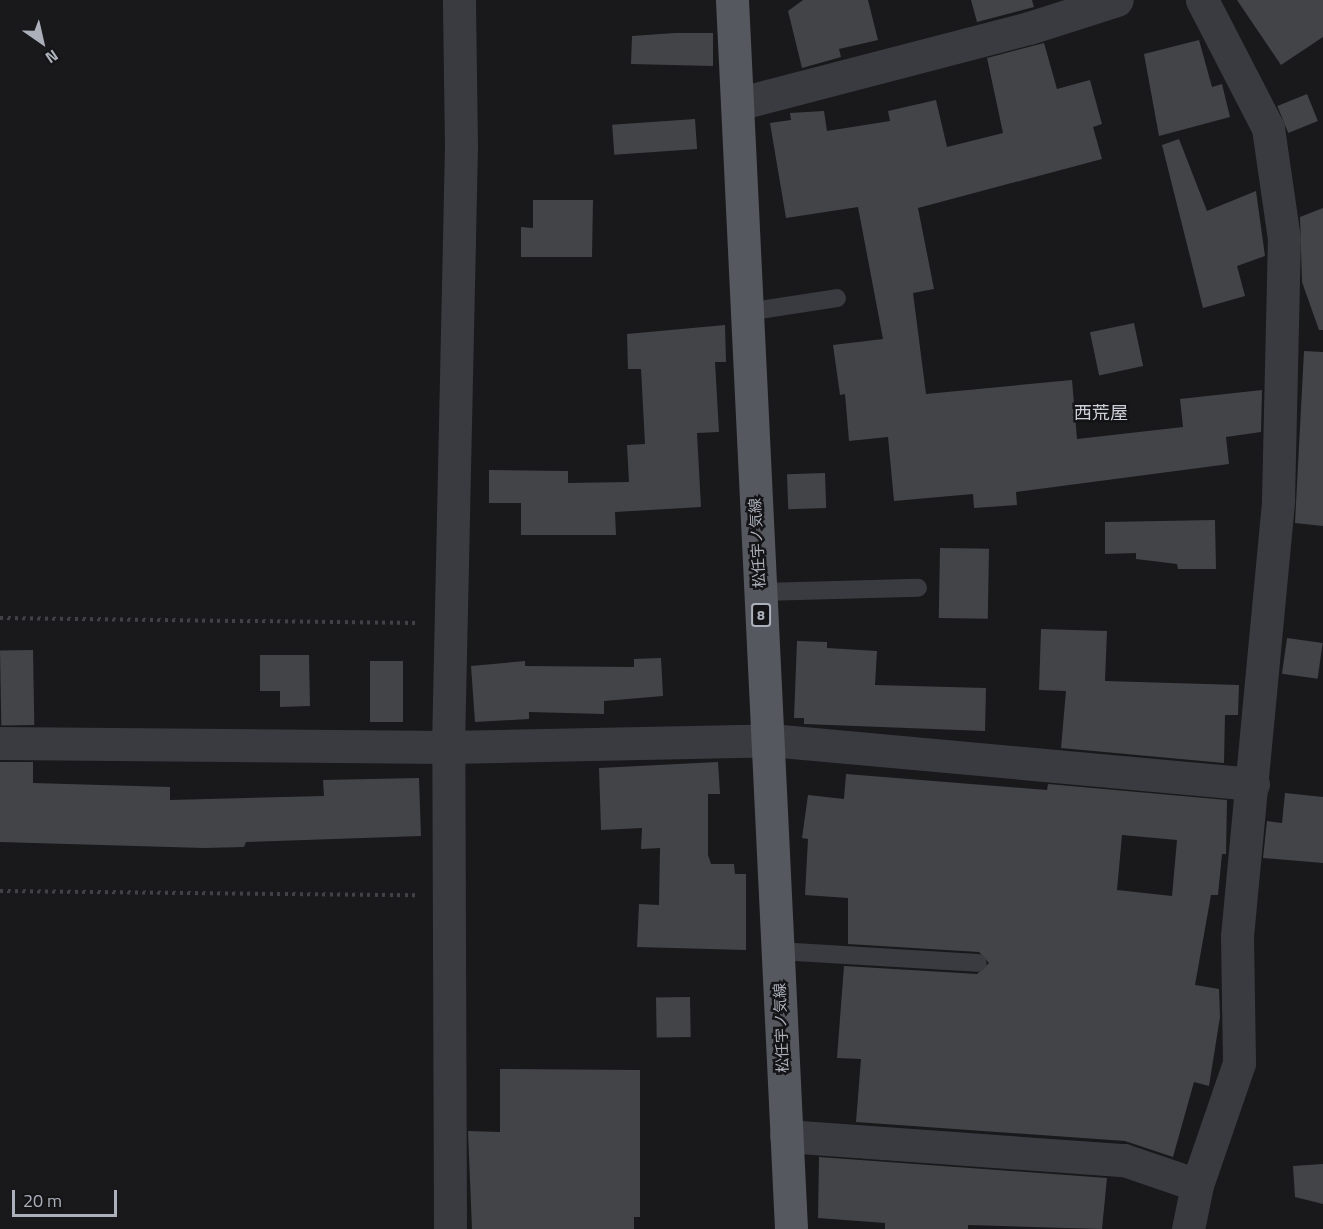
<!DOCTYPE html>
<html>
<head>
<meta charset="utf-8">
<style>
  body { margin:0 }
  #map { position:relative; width:1323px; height:1229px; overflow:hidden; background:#19191b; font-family:"Titillium Web","Noto Sans JP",sans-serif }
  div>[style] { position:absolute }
  .building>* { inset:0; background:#434448; transform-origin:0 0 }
  .path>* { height:4px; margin-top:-2px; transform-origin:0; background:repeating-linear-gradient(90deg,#404247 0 3px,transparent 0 7.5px) }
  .service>* { height:18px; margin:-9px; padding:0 9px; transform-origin:9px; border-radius:9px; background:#3a3b40 }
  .minor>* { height:33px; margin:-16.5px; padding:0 16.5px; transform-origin:16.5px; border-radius:16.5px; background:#3a3b40 }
  .primary>* { height:33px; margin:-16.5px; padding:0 16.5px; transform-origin:16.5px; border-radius:16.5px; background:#565860 }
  span { translate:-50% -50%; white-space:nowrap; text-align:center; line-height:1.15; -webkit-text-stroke:5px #141416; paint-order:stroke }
  .shield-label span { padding:2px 4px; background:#141416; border:2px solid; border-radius:4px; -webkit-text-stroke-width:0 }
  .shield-label { font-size:14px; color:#abb0bb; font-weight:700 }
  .street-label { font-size:15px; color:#abb0bb }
  .quarter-label { font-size:18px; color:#cccfd7 }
  .north { position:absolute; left:12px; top:12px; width:60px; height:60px; -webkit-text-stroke:4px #141416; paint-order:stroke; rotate:146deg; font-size:16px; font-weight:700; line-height:24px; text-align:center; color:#abb0bb }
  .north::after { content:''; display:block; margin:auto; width:21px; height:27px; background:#abb0bb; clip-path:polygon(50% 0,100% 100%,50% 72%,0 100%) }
  .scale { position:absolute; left:12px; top:1190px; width:105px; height:27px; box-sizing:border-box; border:3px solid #abb0bb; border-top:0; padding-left:8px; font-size:18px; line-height:21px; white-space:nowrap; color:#abb0bb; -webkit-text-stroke:4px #141416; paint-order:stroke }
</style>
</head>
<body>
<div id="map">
  <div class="building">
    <i style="clip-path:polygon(803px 0,868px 0,878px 40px,839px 49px,841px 57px,802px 68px,788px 11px)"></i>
    <i style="clip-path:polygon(971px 0,1032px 0,1034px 7px,977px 22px)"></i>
    <i style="clip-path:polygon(1237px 0,1323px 0,1323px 37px,1281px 65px)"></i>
    <i style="clip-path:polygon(675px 33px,713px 33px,713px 66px,631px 64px,632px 36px)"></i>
    <i style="clip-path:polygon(1199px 40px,1212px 87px,1222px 84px,1230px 117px,1159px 136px,1144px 54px)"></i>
    <i style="clip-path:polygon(1044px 43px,1057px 89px,1090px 80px,1102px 124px,1093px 127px,1102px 159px,918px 208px,934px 289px,913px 293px,926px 394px,1072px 380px,1077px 439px,1183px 427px,1180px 399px,1262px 390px,1261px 432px,1226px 437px,1229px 464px,1016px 492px,1017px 505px,974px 508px,973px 494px,894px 501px,888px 437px,849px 441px,845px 394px,840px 395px,833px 345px,883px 339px,858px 207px,786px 218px,770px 123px,791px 120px,790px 113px,824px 111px,827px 131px,890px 121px,888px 111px,936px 100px,947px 147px,1003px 133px,987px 58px)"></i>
    <i style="left:1307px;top:94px;width:29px;height:32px;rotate:68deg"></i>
    <i style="left:695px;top:119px;width:30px;height:83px;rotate:86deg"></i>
    <i style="clip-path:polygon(1179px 139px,1207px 211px,1256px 191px,1265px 256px,1237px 266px,1245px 296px,1203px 308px,1162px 145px)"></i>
    <i style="clip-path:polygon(533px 200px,593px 200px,592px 257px,521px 257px,521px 227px,533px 228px)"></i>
    <i style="clip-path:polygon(1323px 208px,1323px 330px,1319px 330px,1302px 282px,1300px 217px)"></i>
    <i style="left:1134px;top:323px;width:44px;height:45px;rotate:78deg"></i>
    <i style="clip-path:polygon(725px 325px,726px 362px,715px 362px,719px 432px,697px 433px,701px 507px,615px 512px,616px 535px,521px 535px,521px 503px,489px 503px,489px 470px,568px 471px,568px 483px,629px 482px,627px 445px,645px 444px,641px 369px,628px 369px,627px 334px)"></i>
    <i style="clip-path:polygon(1304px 351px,1323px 352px,1323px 526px,1295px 523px)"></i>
    <i style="left:825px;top:473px;width:35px;height:38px;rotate:88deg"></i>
    <i style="clip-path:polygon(1215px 520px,1216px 569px,1178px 569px,1177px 564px,1136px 559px,1136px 553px,1105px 554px,1105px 522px)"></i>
    <i style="left:940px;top:548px;width:49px;height:70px;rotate:1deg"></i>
    <i style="clip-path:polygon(1041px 629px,1107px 631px,1105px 681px,1239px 685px,1238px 715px,1225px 715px,1224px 763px,1061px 748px,1066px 691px,1039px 690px)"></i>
    <i style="left:1287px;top:638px;width:36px;height:36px;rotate:8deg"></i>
    <i style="clip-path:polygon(797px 641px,827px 642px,827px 648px,877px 651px,875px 685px,986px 688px,985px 731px,804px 724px,804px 718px,794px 718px)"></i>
    <i style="left:33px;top:650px;width:75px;height:33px;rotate:89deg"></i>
    <i style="clip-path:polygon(260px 655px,309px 655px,310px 706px,280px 707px,280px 691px,260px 691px)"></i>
    <i style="clip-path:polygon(661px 658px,663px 696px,604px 701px,604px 714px,529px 712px,529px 719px,475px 722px,471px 666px,525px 661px,525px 666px,634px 667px,634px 659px)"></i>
    <i style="left:370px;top:661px;width:33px;height:61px"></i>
    <i style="clip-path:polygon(0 762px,33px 762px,33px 783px,170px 787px,170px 800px,324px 796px,323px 780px,419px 778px,421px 836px,246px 842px,244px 847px,204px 848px,0 842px)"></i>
    <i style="clip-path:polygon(718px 762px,720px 794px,708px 794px,708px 855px,711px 864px,734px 864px,735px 874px,746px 874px,746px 950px,637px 947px,639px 904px,659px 905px,660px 848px,641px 849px,642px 828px,601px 830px,599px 768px)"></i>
    <i style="clip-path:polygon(evenodd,846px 774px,1047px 790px,1048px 784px,1227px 800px,1226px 854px,1222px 854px,1218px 895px,1211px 895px,1195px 985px,1219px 989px,1220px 1017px,1209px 1086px,1194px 1082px,1173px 1157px,1125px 1141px,856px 1122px,861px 1059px,837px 1058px,844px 966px,977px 974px,989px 963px,979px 952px,848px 944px,848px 898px,805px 895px,808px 839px,802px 838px,808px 795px,844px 799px,846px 774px,1122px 835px,1177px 840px,1172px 896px,1117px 890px,1122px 835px)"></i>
    <i style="clip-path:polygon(1285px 793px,1323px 797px,1323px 863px,1263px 858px,1267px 821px,1282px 823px)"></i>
    <i style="left:690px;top:997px;width:40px;height:34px;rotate:89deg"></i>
    <i style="clip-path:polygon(500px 1069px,640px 1070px,640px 1217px,634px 1217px,634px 1229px,472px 1229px,468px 1131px,500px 1132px)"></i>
    <i style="clip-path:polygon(819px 1157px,1107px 1178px,1102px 1229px,968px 1225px,968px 1229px,885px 1229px,885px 1223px,818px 1218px)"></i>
    <i style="clip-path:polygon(1323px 1164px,1323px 1204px,1295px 1197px,1293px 1166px)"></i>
  </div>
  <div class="path">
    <i style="left:0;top:618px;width:417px;rotate:0.7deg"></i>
    <i style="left:0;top:891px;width:416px;rotate:0.6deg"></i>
  </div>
  <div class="service">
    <i style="left:747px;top:312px;width:91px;rotate:-8.8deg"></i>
    <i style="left:760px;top:592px;width:158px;rotate:-1.5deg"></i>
    <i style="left:778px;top:951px;width:200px;rotate:3.4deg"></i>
  </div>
  <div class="minor">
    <i style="left:737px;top:104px;width:302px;rotate:-14.6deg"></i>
    <i style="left:1029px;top:28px;width:92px;rotate:-17.7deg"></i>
    <i style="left:0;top:743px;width:448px;rotate:0.5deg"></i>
    <i style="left:448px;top:747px;width:322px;rotate:-1.2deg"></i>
    <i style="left:770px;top:740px;width:485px;rotate:5.2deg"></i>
    <i style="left:786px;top:1136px;width:339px;rotate:4.1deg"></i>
    <i style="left:1124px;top:1160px;width:77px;rotate:18.9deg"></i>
    <i style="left:450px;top:1229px;width:482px;rotate:-90.2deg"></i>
    <i style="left:448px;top:747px;width:600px;rotate:-88.76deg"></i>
    <i style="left:461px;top:147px;width:147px;rotate:-90.8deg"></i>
    <i style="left:1188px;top:1229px;width:45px;rotate:-78.4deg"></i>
    <i style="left:1197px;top:1185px;width:129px;rotate:-71deg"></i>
    <i style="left:1239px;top:1063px;width:127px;rotate:-90.9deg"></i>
    <i style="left:1237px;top:936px;width:438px;rotate:-84.6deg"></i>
    <i style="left:1278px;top:500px;width:261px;rotate:-88.7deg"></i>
    <i style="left:1284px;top:239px;width:112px;rotate:-98.2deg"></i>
    <i style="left:1268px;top:128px;width:144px;rotate:-117.3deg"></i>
  </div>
  <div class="primary">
    <i style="left:732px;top:0;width:1230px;rotate:87.25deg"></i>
  </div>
  <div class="shield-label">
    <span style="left:761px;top:615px">8</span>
  </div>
  <div class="street-label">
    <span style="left:757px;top:543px;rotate:-93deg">松任宇ノ気線</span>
    <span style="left:781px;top:1028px;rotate:-92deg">松任宇ノ気線</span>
  </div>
  <div class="quarter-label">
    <span style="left:1101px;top:413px">西荒屋</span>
  </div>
  <div class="north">N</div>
  <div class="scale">20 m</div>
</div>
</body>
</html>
